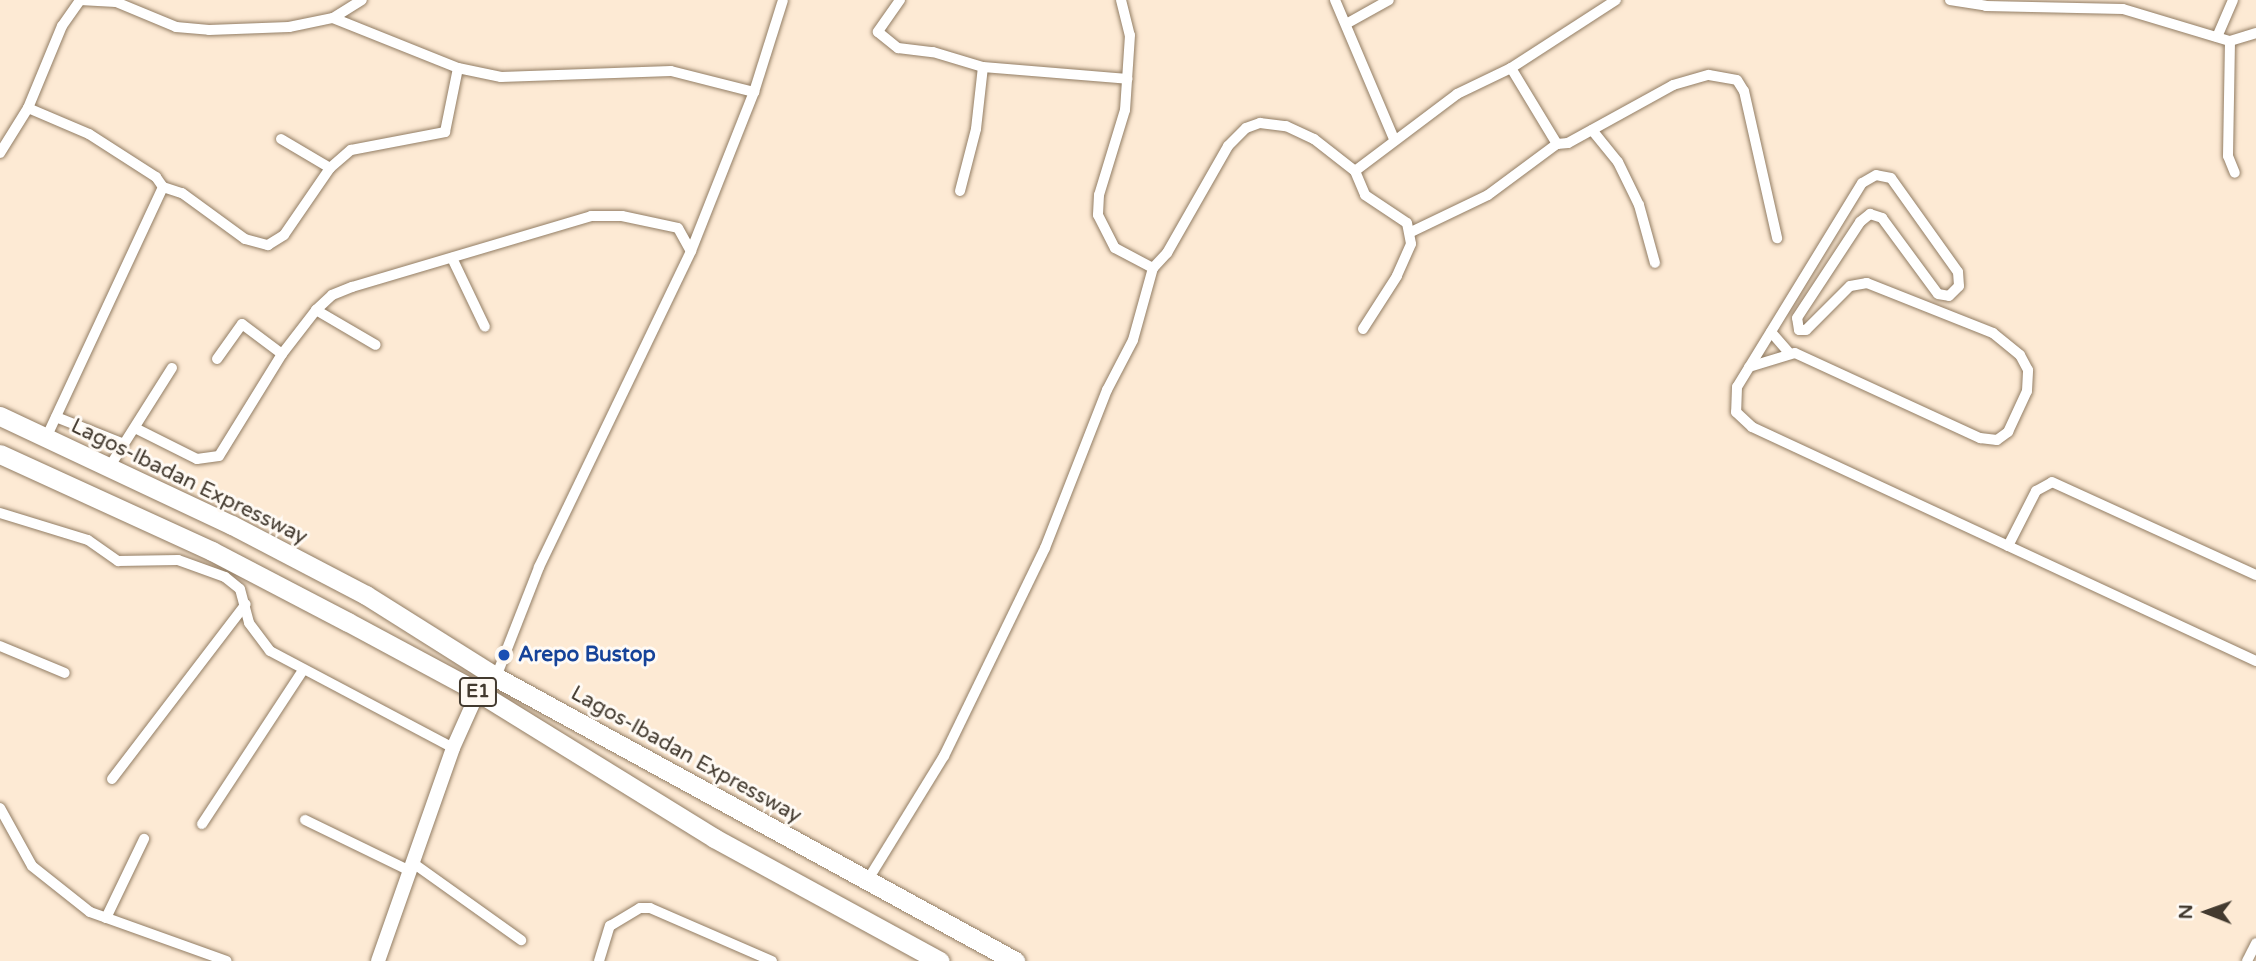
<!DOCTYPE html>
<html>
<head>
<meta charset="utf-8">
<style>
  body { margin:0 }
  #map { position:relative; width:2256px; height:961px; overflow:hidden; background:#fdead4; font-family:"Varela Round",sans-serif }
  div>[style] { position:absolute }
  .roads { filter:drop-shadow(0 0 2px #927d64) drop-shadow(0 0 2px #927d64) }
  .minor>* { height:10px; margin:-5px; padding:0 5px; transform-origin:5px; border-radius:5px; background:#fff }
  .tertiary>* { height:14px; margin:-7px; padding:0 7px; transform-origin:7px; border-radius:7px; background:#fff }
  .motorway>* { height:19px; margin:-9.5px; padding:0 9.5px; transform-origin:9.5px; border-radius:9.5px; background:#fff }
  .dots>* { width:19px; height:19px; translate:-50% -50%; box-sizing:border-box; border:4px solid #fffaf4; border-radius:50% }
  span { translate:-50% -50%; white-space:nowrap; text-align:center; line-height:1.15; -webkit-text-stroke:6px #fffaf4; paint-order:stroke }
  .shield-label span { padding:2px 5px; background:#fffaf4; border:2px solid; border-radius:5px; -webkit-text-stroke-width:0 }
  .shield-label { font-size:19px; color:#433a2f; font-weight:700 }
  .street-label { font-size:21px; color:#433a2f }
  .transit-label { font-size:21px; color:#164399; font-weight:700 }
  .left { translate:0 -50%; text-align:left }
  .north { position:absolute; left:2172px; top:877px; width:70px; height:70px; -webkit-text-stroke:5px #fffaf4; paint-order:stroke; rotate:271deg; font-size:19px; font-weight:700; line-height:28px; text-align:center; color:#433a2f }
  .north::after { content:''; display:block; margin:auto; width:24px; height:32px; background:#433a2f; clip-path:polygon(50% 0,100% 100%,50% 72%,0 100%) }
</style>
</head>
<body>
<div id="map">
  <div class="roads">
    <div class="minor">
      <i style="left:80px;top:0;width:36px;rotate:3deg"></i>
      <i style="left:116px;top:2px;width:65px;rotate:22.6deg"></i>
      <i style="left:176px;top:27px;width:33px;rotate:5deg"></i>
      <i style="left:209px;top:30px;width:80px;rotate:-2.1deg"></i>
      <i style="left:289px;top:27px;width:45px;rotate:-11.6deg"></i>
      <i style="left:333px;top:18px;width:34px;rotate:-32deg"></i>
      <i style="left:900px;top:0;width:39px;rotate:125deg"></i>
      <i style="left:878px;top:32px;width:26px;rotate:39deg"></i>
      <i style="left:898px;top:48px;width:35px;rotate:7deg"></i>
      <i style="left:933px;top:52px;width:52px;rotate:16.7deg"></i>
      <i style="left:983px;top:67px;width:145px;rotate:4.7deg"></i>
      <i style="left:1121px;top:0;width:36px;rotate:76deg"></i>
      <i style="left:1130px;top:35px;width:75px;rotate:93.8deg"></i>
      <i style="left:1125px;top:110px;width:89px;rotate:107deg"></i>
      <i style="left:1099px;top:195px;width:20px;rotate:93deg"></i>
      <i style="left:1098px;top:215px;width:37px;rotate:63deg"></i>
      <i style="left:1115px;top:248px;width:43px;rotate:27.8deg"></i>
      <i style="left:1335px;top:0;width:151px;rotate:67deg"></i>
      <i style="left:1950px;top:0;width:36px;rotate:9deg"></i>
      <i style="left:1986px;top:6px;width:137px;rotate:1.3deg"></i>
      <i style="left:2123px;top:9px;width:112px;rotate:16.7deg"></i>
      <i style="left:2230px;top:41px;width:27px;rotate:-17deg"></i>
      <i style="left:333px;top:18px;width:135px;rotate:21.8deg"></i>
      <i style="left:458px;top:68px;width:44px;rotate:11.8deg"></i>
      <i style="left:501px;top:77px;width:170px;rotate:-2deg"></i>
      <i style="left:671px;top:71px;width:86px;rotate:14.2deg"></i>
      <i style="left:1346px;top:24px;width:49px;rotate:-29.2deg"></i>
      <i style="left:2217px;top:37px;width:40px;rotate:-66.6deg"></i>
      <i style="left:2230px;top:41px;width:115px;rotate:91deg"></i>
      <i style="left:2228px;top:156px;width:18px;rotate:68deg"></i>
      <i style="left:1511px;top:68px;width:89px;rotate:58.8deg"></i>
      <i style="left:1557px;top:144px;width:11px;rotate:-5deg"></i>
      <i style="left:1568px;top:143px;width:120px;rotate:-28.9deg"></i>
      <i style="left:1673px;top:85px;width:37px;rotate:-16deg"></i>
      <i style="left:1709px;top:75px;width:28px;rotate:10deg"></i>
      <i style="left:1737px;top:80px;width:13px;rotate:58deg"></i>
      <i style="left:1744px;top:91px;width:151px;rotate:77.3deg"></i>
      <i style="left:28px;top:108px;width:66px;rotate:23.1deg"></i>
      <i style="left:89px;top:134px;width:80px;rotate:32.7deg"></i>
      <i style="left:156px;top:177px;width:12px;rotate:55deg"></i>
      <i style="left:163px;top:187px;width:20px;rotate:18deg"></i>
      <i style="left:182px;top:193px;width:78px;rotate:36.1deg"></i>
      <i style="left:245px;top:239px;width:24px;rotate:15deg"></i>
      <i style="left:268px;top:245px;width:19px;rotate:-32deg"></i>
      <i style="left:284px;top:235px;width:81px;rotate:-55.5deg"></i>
      <i style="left:330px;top:168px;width:28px;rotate:-41deg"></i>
      <i style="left:351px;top:150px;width:96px;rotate:-10.8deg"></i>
      <i style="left:445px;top:132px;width:65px;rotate:-78.5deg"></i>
      <i style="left:1592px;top:130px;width:41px;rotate:50.9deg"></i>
      <i style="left:1618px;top:162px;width:48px;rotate:64deg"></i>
      <i style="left:1639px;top:205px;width:60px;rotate:74.6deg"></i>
      <i style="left:281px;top:139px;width:57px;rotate:30.6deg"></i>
      <i style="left:0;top:153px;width:53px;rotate:-58.1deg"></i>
      <i style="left:28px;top:108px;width:89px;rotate:-67.5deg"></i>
      <i style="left:62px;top:26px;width:32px;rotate:-55deg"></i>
      <i style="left:1355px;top:171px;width:128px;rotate:-37deg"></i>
      <i style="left:1457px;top:94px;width:60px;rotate:-25.7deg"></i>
      <i style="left:1511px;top:68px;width:125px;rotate:-32.9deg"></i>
      <i style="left:960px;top:191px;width:64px;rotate:-75.5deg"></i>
      <i style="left:976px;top:129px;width:62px;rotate:-83.6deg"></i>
      <i style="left:1411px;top:232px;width:85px;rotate:-25.7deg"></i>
      <i style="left:1488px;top:195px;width:86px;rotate:-36.5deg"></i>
      <i style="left:452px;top:258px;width:76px;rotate:64.4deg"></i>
      <i style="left:316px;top:310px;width:69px;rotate:30.3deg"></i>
      <i style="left:1771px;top:332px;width:28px;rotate:49deg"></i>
      <i style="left:217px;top:359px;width:43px;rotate:-54.5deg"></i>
      <i style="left:242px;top:324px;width:50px;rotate:36.9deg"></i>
      <i style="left:1749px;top:367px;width:48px;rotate:-16.9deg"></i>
      <i style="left:1795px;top:353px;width:204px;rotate:24.7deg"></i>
      <i style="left:1980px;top:438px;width:17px;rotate:7deg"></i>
      <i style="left:1997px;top:440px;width:14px;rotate:-36deg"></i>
      <i style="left:2008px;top:432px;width:45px;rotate:-65.1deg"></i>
      <i style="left:2027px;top:391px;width:21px;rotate:-87deg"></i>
      <i style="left:2028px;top:370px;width:17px;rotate:-118deg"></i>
      <i style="left:2020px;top:355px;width:35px;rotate:-141deg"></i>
      <i style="left:1993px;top:333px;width:136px;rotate:-158.4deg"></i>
      <i style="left:1867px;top:283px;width:17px;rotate:170deg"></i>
      <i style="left:1850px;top:286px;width:62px;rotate:135deg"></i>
      <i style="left:1806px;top:330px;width:7px;rotate:180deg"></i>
      <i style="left:1799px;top:330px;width:12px;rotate:-99deg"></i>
      <i style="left:1797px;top:318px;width:115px;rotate:-56.7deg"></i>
      <i style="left:1860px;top:222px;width:13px;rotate:-39deg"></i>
      <i style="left:1870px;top:214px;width:13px;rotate:18deg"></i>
      <i style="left:1882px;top:218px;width:94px;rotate:53.6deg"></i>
      <i style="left:1938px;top:294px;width:11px;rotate:10deg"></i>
      <i style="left:1949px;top:296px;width:14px;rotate:-45deg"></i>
      <i style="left:1959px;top:286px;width:14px;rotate:-94deg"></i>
      <i style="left:1958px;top:272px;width:115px;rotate:-125.5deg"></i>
      <i style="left:1891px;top:178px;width:15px;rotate:-169deg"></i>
      <i style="left:1876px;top:175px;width:16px;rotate:150deg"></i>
      <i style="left:1862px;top:183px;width:239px;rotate:121.5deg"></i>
      <i style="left:1737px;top:387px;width:25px;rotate:92deg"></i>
      <i style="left:1736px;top:412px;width:22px;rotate:43deg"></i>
      <i style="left:1752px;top:427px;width:556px;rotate:24.9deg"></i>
      <i style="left:56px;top:417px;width:73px;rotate:21.7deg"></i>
      <i style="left:137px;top:429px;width:67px;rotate:26.6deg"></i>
      <i style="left:197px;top:459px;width:22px;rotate:-8deg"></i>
      <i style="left:219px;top:456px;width:120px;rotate:-58.3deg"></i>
      <i style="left:282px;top:354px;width:56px;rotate:-52.3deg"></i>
      <i style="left:316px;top:310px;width:22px;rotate:-43deg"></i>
      <i style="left:332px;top:295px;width:22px;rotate:-22deg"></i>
      <i style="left:352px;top:287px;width:249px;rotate:-16.5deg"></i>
      <i style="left:591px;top:216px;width:31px"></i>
      <i style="left:622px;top:216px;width:57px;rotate:12.1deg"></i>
      <i style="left:678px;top:228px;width:26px;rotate:61deg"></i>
      <i style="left:46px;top:438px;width:277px;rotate:-65deg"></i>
      <i style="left:110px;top:466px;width:116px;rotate:-57.7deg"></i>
      <i style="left:0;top:513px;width:92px;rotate:17.1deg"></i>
      <i style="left:88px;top:540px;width:37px;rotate:35deg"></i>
      <i style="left:118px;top:561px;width:60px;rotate:-1deg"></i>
      <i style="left:178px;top:560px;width:50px;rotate:19.9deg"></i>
      <i style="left:225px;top:577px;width:19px;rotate:39deg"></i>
      <i style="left:240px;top:589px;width:35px;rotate:75deg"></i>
      <i style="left:249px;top:623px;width:35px;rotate:53deg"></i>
      <i style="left:270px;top:651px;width:207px;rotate:27.9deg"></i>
      <i style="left:2008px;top:546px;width:62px;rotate:-63deg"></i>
      <i style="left:2036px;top:491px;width:18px;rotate:-29deg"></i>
      <i style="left:2052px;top:482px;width:224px;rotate:24.5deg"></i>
      <i style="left:0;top:646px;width:70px;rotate:22.6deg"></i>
      <i style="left:496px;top:677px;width:118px;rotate:-68.6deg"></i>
      <i style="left:539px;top:567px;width:351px;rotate:-64.3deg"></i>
      <i style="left:691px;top:251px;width:171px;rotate:-68.4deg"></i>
      <i style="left:754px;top:92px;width:96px;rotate:-72.5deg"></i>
      <i style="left:112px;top:779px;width:220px;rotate:-52.6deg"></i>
      <i style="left:0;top:808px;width:66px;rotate:61.1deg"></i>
      <i style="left:32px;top:866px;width:74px;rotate:38.4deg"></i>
      <i style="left:90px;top:912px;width:145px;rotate:19.7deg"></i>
      <i style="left:305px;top:820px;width:117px;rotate:25.9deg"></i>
      <i style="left:202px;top:824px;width:184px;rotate:-56.7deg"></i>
      <i style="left:413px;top:863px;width:133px;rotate:35.5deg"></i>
      <i style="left:867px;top:881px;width:147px;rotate:-58.4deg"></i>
      <i style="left:944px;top:756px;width:231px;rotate:-64.1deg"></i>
      <i style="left:1045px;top:548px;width:170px;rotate:-68.6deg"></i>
      <i style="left:1107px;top:390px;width:56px;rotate:-62.5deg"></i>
      <i style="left:1133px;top:340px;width:75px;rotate:-74.5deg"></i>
      <i style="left:1153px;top:268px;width:21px;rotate:-47deg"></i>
      <i style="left:1167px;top:253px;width:123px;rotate:-60.3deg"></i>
      <i style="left:1228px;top:146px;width:25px;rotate:-45deg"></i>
      <i style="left:1246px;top:128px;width:15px;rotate:-20deg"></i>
      <i style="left:1260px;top:123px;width:26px;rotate:7deg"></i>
      <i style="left:1286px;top:126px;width:31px;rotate:25deg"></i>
      <i style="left:1314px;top:139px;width:52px;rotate:38deg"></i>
      <i style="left:1355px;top:171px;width:26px;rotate:67deg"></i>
      <i style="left:1365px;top:195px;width:50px;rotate:33.7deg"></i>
      <i style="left:1407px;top:223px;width:21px;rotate:79deg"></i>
      <i style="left:1411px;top:244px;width:35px;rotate:114deg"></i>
      <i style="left:1397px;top:276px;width:63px;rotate:122.7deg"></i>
      <i style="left:106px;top:918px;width:88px;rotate:-64.3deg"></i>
      <i style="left:599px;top:961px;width:37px;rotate:-73deg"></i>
      <i style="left:610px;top:926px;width:35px;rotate:-31deg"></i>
      <i style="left:640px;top:908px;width:10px"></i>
      <i style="left:650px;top:908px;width:133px;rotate:23.5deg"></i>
      <i style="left:2247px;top:961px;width:20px;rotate:-63deg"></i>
    </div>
    <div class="tertiary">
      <i style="left:378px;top:961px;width:226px;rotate:-70.6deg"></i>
      <i style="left:453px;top:748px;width:61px;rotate:-65.9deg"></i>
    </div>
    <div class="motorway">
      <i style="left:0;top:416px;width:256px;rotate:25.2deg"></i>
      <i style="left:232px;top:525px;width:151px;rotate:27.6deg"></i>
      <i style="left:366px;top:595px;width:154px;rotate:32.2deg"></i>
      <i style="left:496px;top:677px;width:592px;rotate:28.69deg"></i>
      <i style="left:0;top:454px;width:233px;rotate:24.6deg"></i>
      <i style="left:212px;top:551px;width:153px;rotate:27.6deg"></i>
      <i style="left:348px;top:622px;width:148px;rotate:28.3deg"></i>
      <i style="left:478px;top:692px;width:278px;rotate:31.7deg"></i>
      <i style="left:714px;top:838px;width:257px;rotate:28.6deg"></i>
    </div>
  </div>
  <div class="dots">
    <i style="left:504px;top:655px;background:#1a4fb4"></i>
  </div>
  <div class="shield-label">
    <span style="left:478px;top:692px">E1</span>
  </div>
  <div class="street-label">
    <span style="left:189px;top:482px;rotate:26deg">Lagos-Ibadan Expressway</span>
    <span style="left:686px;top:755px;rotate:29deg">Lagos-Ibadan Expressway</span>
  </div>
  <div class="transit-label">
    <span class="left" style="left:518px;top:655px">Arepo Bustop</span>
  </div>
  <div class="north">N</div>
</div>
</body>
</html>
